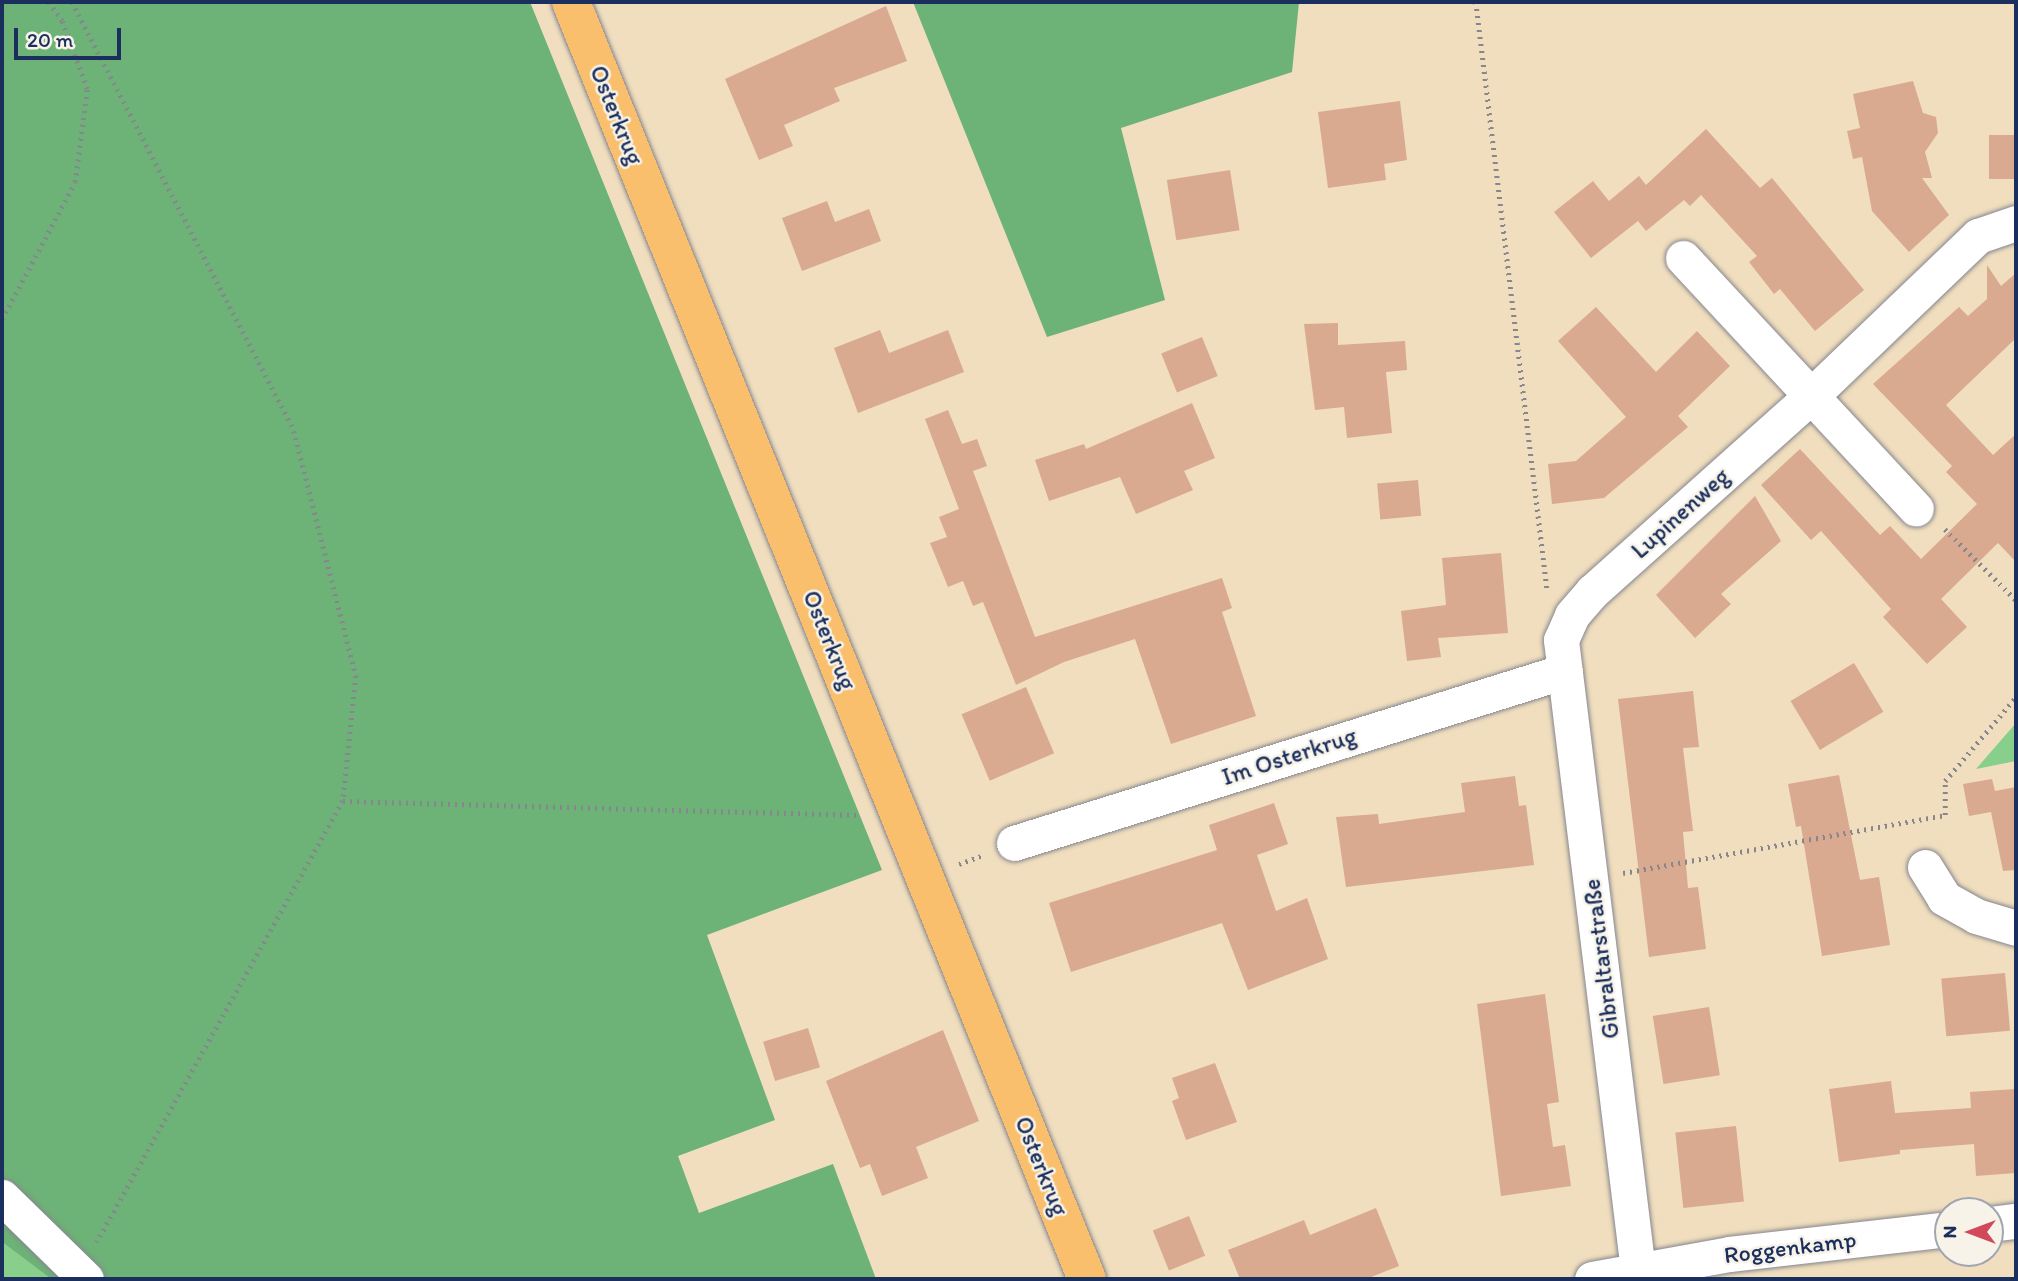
<!DOCTYPE html>
<html>
<head>
<meta charset="utf-8">
<style>
  body { margin:0 }
  #map { position:relative; width:2018px; height:1281px; overflow:hidden; background:#f0debe; font-family:Itim,sans-serif }
  div>[style] { position:absolute }
  .green>* { inset:0; background:#87cf8b }
  .forest>* { inset:0; background:#6db277 }
  .building>* { inset:0; background:#d9aa90; transform-origin:0 0 }
  .path>* { height:4.5px; margin-top:-2.25px; transform-origin:0; background:repeating-linear-gradient(90deg,#86868e 0 2px,transparent 0 7px) }
  .roads { filter:drop-shadow(0 0 2px #86868e) drop-shadow(0 0 2px #86868e) }
  .minor>* { height:35px; margin:-17.5px; padding:0 17.5px; transform-origin:17.5px; border-radius:17.5px; background:#fff }
  .major>* { height:38px; margin:-19px; padding:0 19px; transform-origin:19px; border-radius:19px; background:#f9bf6d }
  span { translate:-50% -50%; white-space:nowrap; text-align:center; line-height:1.15; -webkit-text-stroke:5px #f7f3e8; paint-order:stroke }
  .street-label { font-size:24px; color:#1b2f5e }
  .frame { position:absolute; inset:0; border:4px solid #1b2f5e; pointer-events:none }
  .north { position:absolute; left:1934px; top:1197px; width:70px; height:70px; box-sizing:border-box; background:#f7f3e8; border:2px solid #9fa5b1; border-radius:50%; rotate:270deg; font-size:19px; font-weight:700; line-height:28px; text-align:center; color:#1b2f5e }
  .north::after { content:''; display:block; margin:auto; width:24px; height:32px; background:#d1495b; clip-path:polygon(50% 0,100% 100%,50% 72%,0 100%) }
  .scale { position:absolute; left:14px; top:28px; width:107px; height:32px; box-sizing:border-box; border:4px solid #1b2f5e; border-top:0; padding-left:9px; font-size:21px; line-height:24px; white-space:nowrap; color:#1b2f5e; -webkit-text-stroke:5px #f7f3e8; paint-order:stroke }
</style>
</head>
<body>
<div id="map">
  <div class="green">
    <i style="clip-path:polygon(2016px 723px,2016px 761px,1976px 769px)"></i>
    <i style="clip-path:polygon(2px 1242px,51px 1279px,2px 1279px)"></i>
  </div>
  <div class="forest">
    <i style="clip-path:polygon(2px 2px,530px 2px,882px 870px,707px 935px,775px 1120px,678px 1156px,699px 1213px,833px 1164px,876px 1279px,51px 1279px,2px 1242px)"></i>
    <i style="clip-path:polygon(913px 2px,1299px 2px,1292px 72px,1121px 128px,1165px 300px,1047px 337px)"></i>
  </div>
  <div class="building">
    <i style="clip-path:polygon(886px 6px,907px 61px,834px 88px,840px 101px,784px 125px,793px 146px,759px 160px,725px 79px)"></i>
    <i style="clip-path:polygon(1913px 81px,1923px 113px,1936px 117px,1938px 133px,1925px 152px,1932px 178px,1922px 178px,1949px 215px,1909px 252px,1872px 211px,1862px 157px,1853px 159px,1847px 131px,1860px 128px,1853px 94px)"></i>
    <i style="clip-path:polygon(1400px 101px,1407px 160px,1384px 164px,1386px 180px,1328px 188px,1318px 112px)"></i>
    <i style="clip-path:polygon(1706px 129px,1760px 188px,1772px 178px,1864px 290px,1815px 331px,1780px 289px,1774px 294px,1749px 262px,1757px 256px,1701px 195px,1690px 206px,1684px 200px,1646px 231px,1638px 221px,1591px 258px,1554px 212px,1593px 181px,1609px 201px,1639px 176px,1646px 185px)"></i>
    <i style="left:1989px;top:135px;width:27px;height:44px"></i>
    <i style="left:1230px;top:170px;width:61px;height:64px;rotate:81deg"></i>
    <i style="clip-path:polygon(827px 201px,835px 222px,869px 209px,881px 241px,802px 271px,782px 218px)"></i>
    <i style="clip-path:polygon(1987px 265px,2001px 286px,2016px 273px,2016px 338px,1946px 405px,1993px 455px,2016px 434px,2016px 562px,1998px 543px,1941px 599px,1967px 627px,1927px 664px,1883px 617px,1891px 609px,1821px 531px,1811px 540px,1761px 485px,1800px 449px,1880px 535px,1890px 526px,1921px 559px,1977px 504px,1946px 472px,1952px 466px,1873px 384px,1959px 307px,1968px 316px,1987px 299px)"></i>
    <i style="clip-path:polygon(1596px 307px,1656px 372px,1697px 331px,1730px 366px,1678px 416px,1688px 427px,1604px 498px,1552px 504px,1548px 464px,1576px 461px,1626px 417px,1558px 341px)"></i>
    <i style="clip-path:polygon(1338px 323px,1338px 345px,1405px 341px,1407px 370px,1386px 372px,1392px 433px,1347px 438px,1344px 407px,1315px 410px,1304px 324px)"></i>
    <i style="clip-path:polygon(880px 330px,889px 353px,948px 330px,964px 372px,858px 413px,834px 348px)"></i>
    <i style="left:1202px;top:337px;width:42px;height:44px;rotate:68deg"></i>
    <i style="clip-path:polygon(1192px 403px,1215px 458px,1184px 471px,1193px 490px,1136px 514px,1120px 477px,1049px 501px,1035px 460px,1084px 444px,1086px 449px)"></i>
    <i style="clip-path:polygon(948px 410px,962px 444px,977px 439px,987px 466px,973px 471px,1035px 637px,1222px 578px,1232px 608px,1222px 612px,1256px 716px,1171px 744px,1135px 639px,1064px 662px,1016px 685px,983px 602px,973px 606px,963px 581px,948px 587px,930px 543px,947px 537px,939px 517px,959px 509px,925px 419px)"></i>
    <i style="left:1418px;top:480px;width:36px;height:41px;rotate:85deg"></i>
    <i style="clip-path:polygon(1755px 496px,1781px 541px,1721px 594px,1731px 604px,1695px 638px,1656px 595px)"></i>
    <i style="clip-path:polygon(1501px 553px,1508px 633px,1438px 638px,1441px 657px,1407px 661px,1401px 611px,1446px 605px,1442px 558px)"></i>
    <i style="left:1854px;top:663px;width:57px;height:74px;rotate:59deg"></i>
    <i style="left:1026px;top:687px;width:72px;height:70px;rotate:67deg"></i>
    <i style="clip-path:polygon(1693px 691px,1699px 747px,1683px 748px,1693px 831px,1683px 832px,1688px 888px,1698px 887px,1706px 949px,1649px 957px,1618px 699px)"></i>
    <i style="clip-path:polygon(1839px 775px,1860px 880px,1879px 877px,1890px 945px,1822px 956px,1801px 826px,1796px 827px,1788px 784px)"></i>
    <i style="clip-path:polygon(1515px 776px,1519px 806px,1526px 805px,1534px 865px,1346px 887px,1336px 817px,1378px 814px,1379px 824px,1465px 812px,1461px 783px)"></i>
    <i style="clip-path:polygon(1992px 779px,1995px 791px,2016px 787px,2016px 870px,2003px 871px,1991px 812px,1969px 816px,1963px 784px)"></i>
    <i style="clip-path:polygon(1274px 803px,1288px 844px,1257px 855px,1276px 911px,1307px 898px,1328px 959px,1248px 990px,1222px 923px,1071px 972px,1049px 903px,1217px 850px,1209px 825px)"></i>
    <i style="left:2005px;top:973px;width:58px;height:64px;rotate:85deg"></i>
    <i style="clip-path:polygon(1545px 994px,1559px 1102px,1547px 1104px,1553px 1147px,1565px 1145px,1571px 1186px,1501px 1196px,1477px 1004px)"></i>
    <i style="left:1709px;top:1007px;width:69px;height:57px;rotate:81deg"></i>
    <i style="left:808px;top:1028px;width:41px;height:47px;rotate:73deg"></i>
    <i style="clip-path:polygon(943px 1030px,979px 1121px,916px 1147px,928px 1178px,882px 1196px,870px 1164px,860px 1168px,826px 1081px)"></i>
    <i style="clip-path:polygon(1215px 1063px,1237px 1122px,1186px 1140px,1172px 1101px,1179px 1098px,1172px 1078px)"></i>
    <i style="clip-path:polygon(1891px 1081px,1895px 1113px,1971px 1108px,1970px 1092px,2016px 1089px,2016px 1173px,1976px 1176px,1974px 1144px,1900px 1150px,1900px 1154px,1839px 1162px,1829px 1089px)"></i>
    <i style="left:1736px;top:1126px;width:76px;height:61px;rotate:84deg"></i>
    <i style="clip-path:polygon(1376px 1208px,1399px 1266px,1366px 1279px,1240px 1279px,1228px 1250px,1304px 1220px,1310px 1235px)"></i>
    <i style="left:1189px;top:1216px;width:43px;height:39px;rotate:68deg"></i>
  </div>
  <div class="path">
    <i style="left:72px;top:2px;width:483px;rotate:62.6deg"></i>
    <i style="left:294px;top:431px;width:253px;rotate:75.8deg"></i>
    <i style="left:356px;top:676px;width:126px;rotate:95.9deg"></i>
    <i style="left:343px;top:801px;width:505px;rotate:119.15deg"></i>
    <i style="left:1476px;top:2px;width:590px;rotate:83.09deg"></i>
    <i style="left:2px;top:319px;width:155px;rotate:-61.9deg"></i>
    <i style="left:75px;top:182px;width:94px;rotate:-82.6deg"></i>
    <i style="left:87px;top:89px;width:72px;rotate:-110.2deg"></i>
    <i style="left:62px;top:21px;width:24px;rotate:-126deg"></i>
    <i style="left:1945px;top:529px;width:100px;rotate:45deg"></i>
    <i style="left:343px;top:801px;width:516px;rotate:1.55deg"></i>
    <i style="left:959px;top:864px;width:27px;rotate:-20deg"></i>
    <i style="left:1623px;top:873px;width:327px;rotate:-10.2deg"></i>
    <i style="left:1945px;top:815px;width:34px;rotate:-90deg"></i>
    <i style="left:1945px;top:781px;width:110px;rotate:-49.8deg"></i>
  </div>
  <div class="roads">
    <div class="minor">
      <i style="left:1683px;top:258px;width:342px;rotate:47.1deg"></i>
      <i style="left:1014px;top:843px;width:577px;rotate:-17.34deg"></i>
      <i style="left:1925px;top:867px;width:36px;rotate:58deg"></i>
      <i style="left:1944px;top:898px;width:37px;rotate:29deg"></i>
      <i style="left:1976px;top:916px;width:42px;rotate:16.7deg"></i>
      <i style="left:2px;top:1197px;width:117px;rotate:44.3deg"></i>
      <i style="left:1990px;top:1224px;width:26px;rotate:-7deg"></i>
      <i style="left:1592px;top:1279px;width:139px;rotate:-10.3deg"></i>
      <i style="left:1729px;top:1254px;width:220px;rotate:-6.5deg"></i>
      <i style="left:1639px;top:1279px;width:644px;rotate:-96.96deg"></i>
      <i style="left:1561px;top:640px;width:27px;rotate:-66deg"></i>
      <i style="left:1572px;top:615px;width:32px;rotate:-49deg"></i>
      <i style="left:1593px;top:591px;width:294px;rotate:-41.8deg"></i>
      <i style="left:1812px;top:395px;width:230px;rotate:-43.8deg"></i>
      <i style="left:1978px;top:236px;width:40px;rotate:-18.9deg"></i>
    </div>
    <div class="major">
      <i style="left:571px;top:2px;width:1377px;rotate:68deg"></i>
    </div>
  </div>
  <div class="street-label">
    <span style="left:617px;top:115px;rotate:68deg">Osterkrug</span>
    <span style="left:1680px;top:513px;rotate:-42deg">Lupinenweg</span>
    <span style="left:830px;top:640px;rotate:68deg">Osterkrug</span>
    <span style="left:1289px;top:756px;rotate:-18deg">Im Osterkrug</span>
    <span style="left:1601px;top:959px;rotate:-97deg">Gibraltarstraße</span>
    <span style="left:1042px;top:1166px;rotate:68deg">Osterkrug</span>
    <span style="left:1790px;top:1247px;rotate:-7deg">Roggenkamp</span>
  </div>
  <div class="frame"></div>
  <div class="north">N</div>
  <div class="scale">20 m</div>
</div>
</body>
</html>
